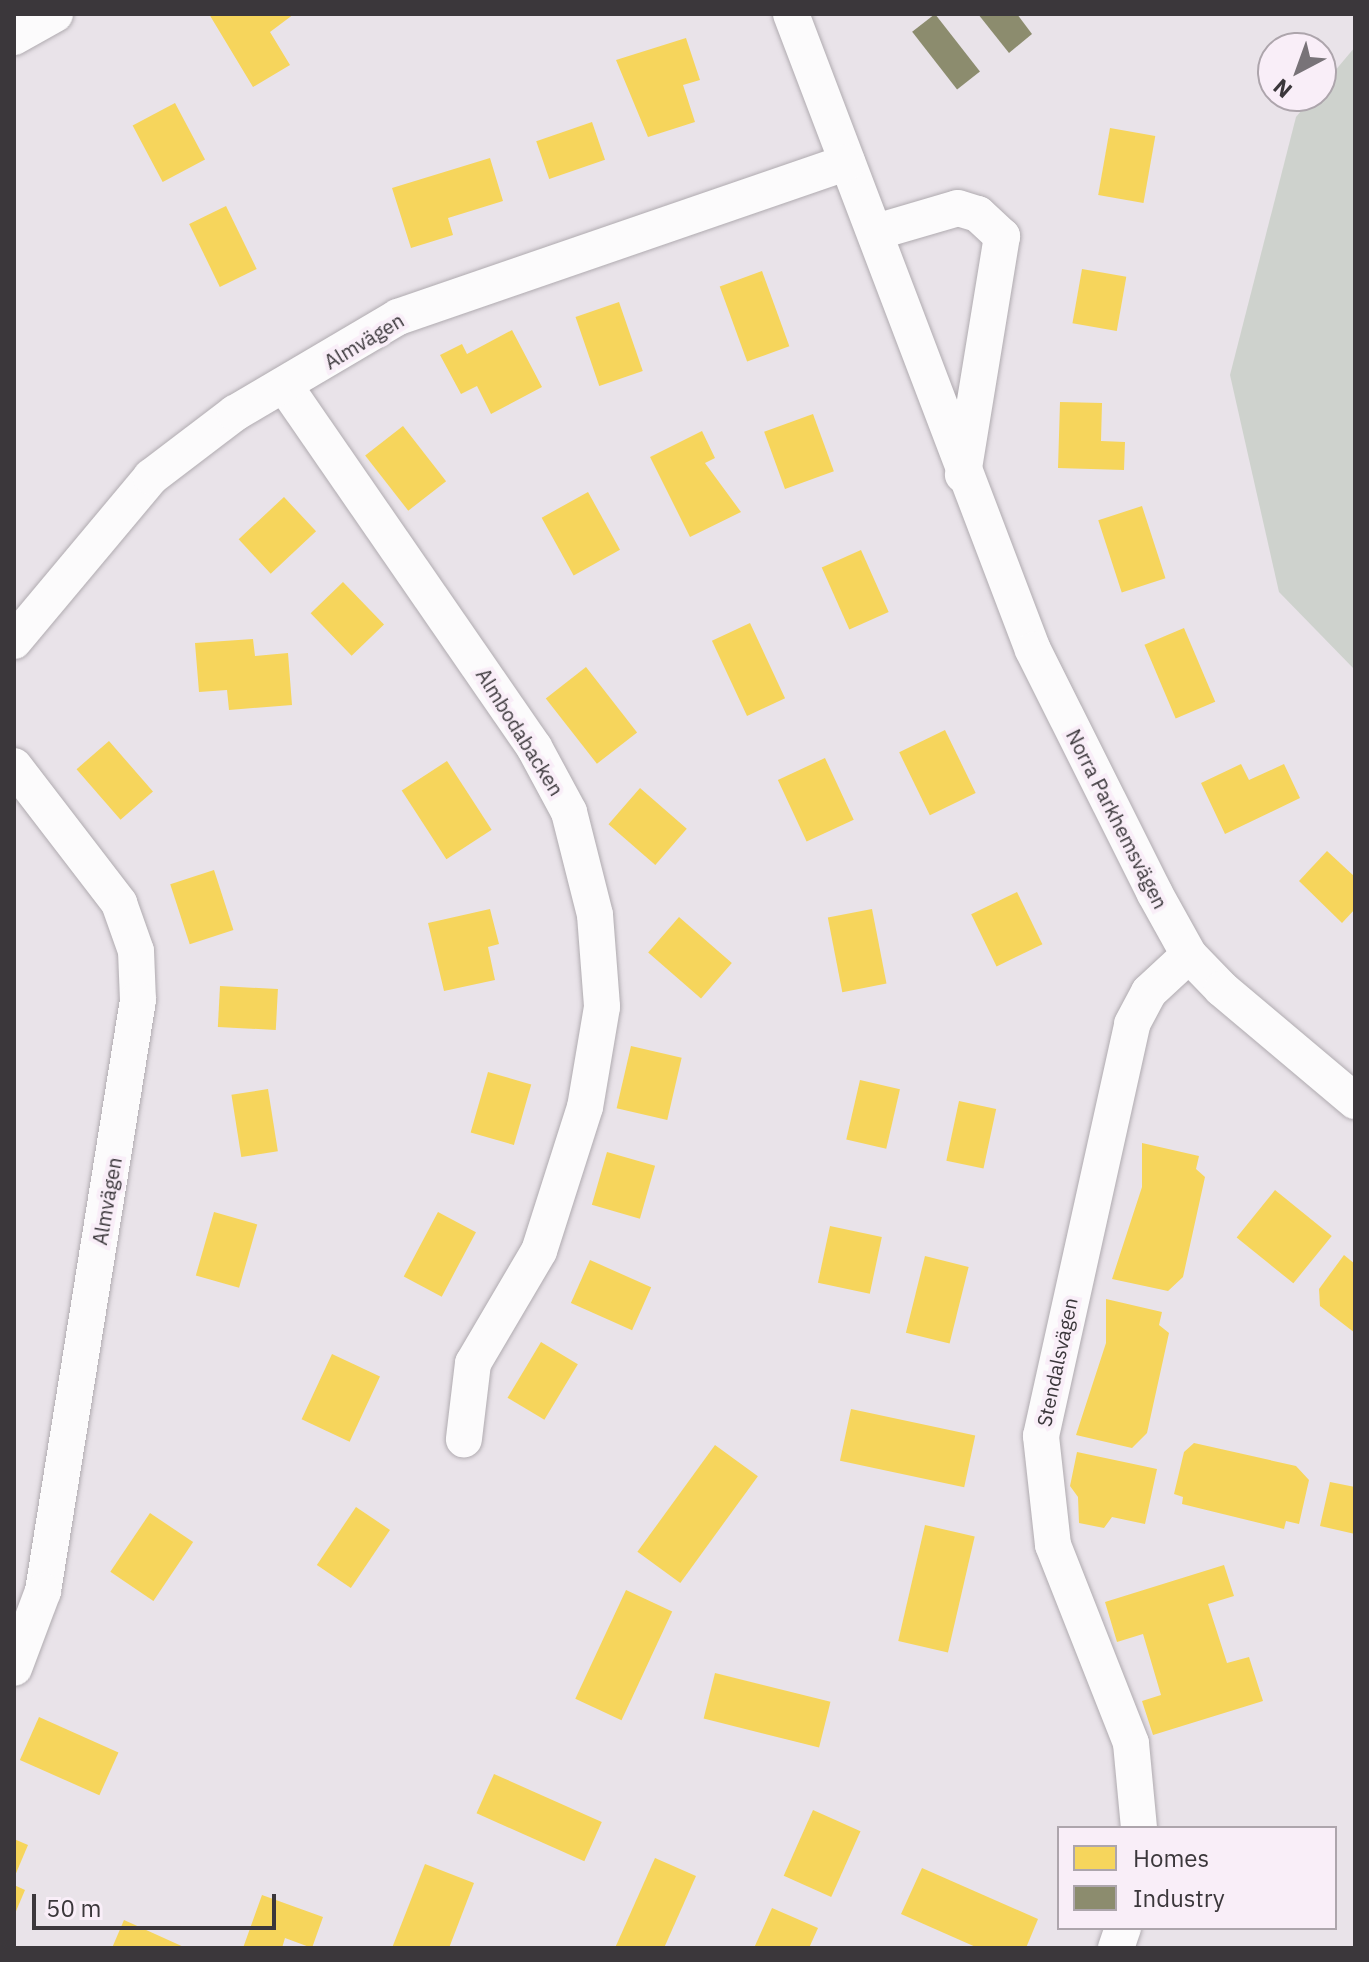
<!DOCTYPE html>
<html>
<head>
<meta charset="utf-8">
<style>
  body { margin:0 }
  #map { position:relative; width:1369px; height:1962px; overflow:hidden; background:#e9e3e9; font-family:"IBM Plex Sans",sans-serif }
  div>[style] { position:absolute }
  .green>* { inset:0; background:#ced2cd }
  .homes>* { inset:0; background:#f6d55c; transform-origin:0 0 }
  .industry>* { inset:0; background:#8c8c6e; transform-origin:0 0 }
  .roads { filter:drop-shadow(0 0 2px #b0abb0) drop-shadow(0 0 2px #b0abb0) }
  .minor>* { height:36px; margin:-18px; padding:0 18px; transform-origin:18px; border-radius:18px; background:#fcfbfc }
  span { translate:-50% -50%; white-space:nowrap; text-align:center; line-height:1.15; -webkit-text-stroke:8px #f9eef8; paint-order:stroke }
  .street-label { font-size:20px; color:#3b373b }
  .frame { position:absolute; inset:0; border:16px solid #3b373b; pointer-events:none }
  .legend { position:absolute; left:1057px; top:1826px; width:280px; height:104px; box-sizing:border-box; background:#f9eef8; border:2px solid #ada5ac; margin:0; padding:10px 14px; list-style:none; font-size:24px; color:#3b373b }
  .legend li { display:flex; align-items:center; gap:16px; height:40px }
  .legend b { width:40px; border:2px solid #ada5ac }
  .north { position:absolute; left:1257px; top:32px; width:80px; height:80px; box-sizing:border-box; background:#f9eef8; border:2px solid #ada5ac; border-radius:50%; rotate:221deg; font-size:22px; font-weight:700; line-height:32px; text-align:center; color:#3b373b }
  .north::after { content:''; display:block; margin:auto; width:28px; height:36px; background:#787378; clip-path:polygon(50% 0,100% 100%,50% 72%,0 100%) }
  .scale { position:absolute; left:32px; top:1894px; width:244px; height:36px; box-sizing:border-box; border:4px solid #3b373b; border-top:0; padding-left:10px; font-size:24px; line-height:28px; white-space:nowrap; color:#3b373b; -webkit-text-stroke:6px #f9eef8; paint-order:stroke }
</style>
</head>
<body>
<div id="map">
  <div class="green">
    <i style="clip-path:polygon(1355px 47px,1355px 670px,1279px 592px,1230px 375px,1296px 117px)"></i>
  </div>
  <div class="homes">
    <i style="clip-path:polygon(209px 14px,294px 14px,270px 32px,290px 65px,253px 87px)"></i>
    <i style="clip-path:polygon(686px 38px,700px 80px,683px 85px,695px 122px,648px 137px,616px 60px)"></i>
    <i style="left:175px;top:103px;width:64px;height:48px;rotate:62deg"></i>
    <i style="left:592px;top:122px;width:40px;height:59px;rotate:71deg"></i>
    <i style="left:1110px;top:128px;width:46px;height:68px;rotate:10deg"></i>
    <i style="clip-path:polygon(490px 158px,503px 201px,448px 218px,453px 235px,411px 248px,392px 188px)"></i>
    <i style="left:226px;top:206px;width:70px;height:41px;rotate:64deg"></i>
    <i style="left:1082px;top:269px;width:45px;height:55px;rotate:10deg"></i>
    <i style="left:762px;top:271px;width:80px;height:45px;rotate:70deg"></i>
    <i style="left:619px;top:302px;width:73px;height:46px;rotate:71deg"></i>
    <i style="clip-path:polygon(512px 330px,542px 387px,491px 414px,477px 386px,461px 394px,440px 355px,462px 344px,467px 354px)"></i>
    <i style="clip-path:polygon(1060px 402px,1102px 403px,1101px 441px,1125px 442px,1124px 470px,1058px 468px)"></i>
    <i style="left:813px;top:414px;width:61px;height:52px;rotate:70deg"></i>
    <i style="left:403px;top:426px;width:70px;height:48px;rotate:52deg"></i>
    <i style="clip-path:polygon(702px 431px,715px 458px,705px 463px,741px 512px,690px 537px,650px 457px)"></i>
    <i style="left:588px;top:492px;width:66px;height:53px;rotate:61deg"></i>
    <i style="left:284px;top:497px;width:47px;height:62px;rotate:47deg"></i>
    <i style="left:1142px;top:506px;width:76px;height:46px;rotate:72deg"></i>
    <i style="left:861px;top:550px;width:68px;height:43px;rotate:66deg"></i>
    <i style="left:343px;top:582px;width:59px;height:45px;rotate:46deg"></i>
    <i style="left:750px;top:623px;width:83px;height:42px;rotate:65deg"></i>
    <i style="left:1184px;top:628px;width:80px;height:43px;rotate:67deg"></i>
    <i style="clip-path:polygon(253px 639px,255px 656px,288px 653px,292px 705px,229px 710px,227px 690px,199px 692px,195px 643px)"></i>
    <i style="left:586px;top:667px;width:83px;height:51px;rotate:52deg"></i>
    <i style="left:945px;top:730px;width:70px;height:51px;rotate:64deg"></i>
    <i style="left:109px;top:741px;width:67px;height:43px;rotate:49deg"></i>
    <i style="left:825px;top:758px;width:68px;height:52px;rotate:65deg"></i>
    <i style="left:447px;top:761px;width:82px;height:54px;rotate:57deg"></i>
    <i style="clip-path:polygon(1241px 764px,1249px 780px,1284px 764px,1300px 798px,1225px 834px,1201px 783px)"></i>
    <i style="left:640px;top:788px;width:62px;height:48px;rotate:41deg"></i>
    <i style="clip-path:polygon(1327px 851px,1355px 877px,1355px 909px,1342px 923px,1299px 881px)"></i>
    <i style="left:214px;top:870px;width:63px;height:46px;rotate:72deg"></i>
    <i style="left:1017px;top:892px;width:58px;height:51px;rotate:64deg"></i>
    <i style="clip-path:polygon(490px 909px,499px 944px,488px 947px,495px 980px,444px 991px,428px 923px)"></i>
    <i style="left:872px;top:909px;width:76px;height:45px;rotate:79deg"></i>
    <i style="left:679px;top:917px;width:70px;height:47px;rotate:41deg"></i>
    <i style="left:220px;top:986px;width:58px;height:41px;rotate:3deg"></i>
    <i style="left:631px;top:1046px;width:52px;height:64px;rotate:13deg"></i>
    <i style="left:488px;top:1072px;width:45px;height:63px;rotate:16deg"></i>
    <i style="left:860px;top:1080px;width:41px;height:61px;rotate:13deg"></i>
    <i style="left:268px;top:1089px;width:63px;height:37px;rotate:81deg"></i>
    <i style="left:959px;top:1101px;width:38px;height:61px;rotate:12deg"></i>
    <i style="clip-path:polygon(1142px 1143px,1199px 1156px,1196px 1169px,1205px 1177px,1183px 1277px,1168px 1291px,1112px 1279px,1142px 1187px)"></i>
    <i style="left:607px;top:1152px;width:50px;height:55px;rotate:16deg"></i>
    <i style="left:1275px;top:1190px;width:73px;height:61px;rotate:39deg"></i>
    <i style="left:214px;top:1212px;width:45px;height:66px;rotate:16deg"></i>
    <i style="left:438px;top:1212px;width:43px;height:73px;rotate:28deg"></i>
    <i style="left:830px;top:1226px;width:53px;height:58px;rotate:12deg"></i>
    <i style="clip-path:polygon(1344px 1255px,1355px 1264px,1355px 1333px,1320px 1306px,1319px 1289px)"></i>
    <i style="left:925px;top:1256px;width:45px;height:79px;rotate:14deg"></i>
    <i style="left:590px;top:1260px;width:67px;height:47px;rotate:24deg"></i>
    <i style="clip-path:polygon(1106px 1299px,1162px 1312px,1159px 1325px,1169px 1333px,1147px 1433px,1132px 1448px,1076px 1435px,1106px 1343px)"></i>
    <i style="left:541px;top:1342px;width:43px;height:65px;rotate:31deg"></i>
    <i style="left:332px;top:1354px;width:53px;height:72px;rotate:25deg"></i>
    <i style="left:851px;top:1409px;width:127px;height:53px;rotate:12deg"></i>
    <i style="clip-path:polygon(1194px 1443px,1296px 1466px,1309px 1480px,1299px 1524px,1286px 1521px,1284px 1529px,1182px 1504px,1183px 1497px,1174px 1494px,1184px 1452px)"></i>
    <i style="left:715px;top:1445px;width:53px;height:132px;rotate:36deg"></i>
    <i style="clip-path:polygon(1077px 1452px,1157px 1469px,1145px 1524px,1112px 1517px,1104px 1528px,1079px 1523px,1078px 1497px,1070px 1486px)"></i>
    <i style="clip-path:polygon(1330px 1482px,1355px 1487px,1355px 1534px,1320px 1526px)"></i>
    <i style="left:356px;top:1507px;width:41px;height:70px;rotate:34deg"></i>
    <i style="left:150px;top:1513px;width:52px;height:71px;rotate:34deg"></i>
    <i style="left:925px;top:1525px;width:51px;height:119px;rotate:13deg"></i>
    <i style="clip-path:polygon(1224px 1565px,1234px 1596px,1208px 1604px,1227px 1663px,1249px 1657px,1263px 1701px,1153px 1735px,1142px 1701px,1161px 1695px,1143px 1634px,1117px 1642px,1105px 1602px)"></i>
    <i style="left:626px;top:1590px;width:51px;height:120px;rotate:25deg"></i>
    <i style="left:715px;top:1673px;width:119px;height:47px;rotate:14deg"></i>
    <i style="left:39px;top:1717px;width:87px;height:47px;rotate:24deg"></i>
    <i style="left:494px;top:1774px;width:118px;height:43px;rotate:24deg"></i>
    <i style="left:813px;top:1810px;width:52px;height:72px;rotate:24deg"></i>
    <i style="clip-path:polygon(14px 1839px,28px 1845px,14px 1878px)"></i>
    <i style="clip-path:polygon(655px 1858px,696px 1876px,664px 1948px,615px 1948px)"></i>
    <i style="clip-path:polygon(425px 1864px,474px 1883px,449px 1948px,392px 1948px)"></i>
    <i style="clip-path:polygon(922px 1868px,1038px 1919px,1026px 1948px,978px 1948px,901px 1914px)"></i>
    <i style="clip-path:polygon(14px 1885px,25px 1890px,14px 1916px)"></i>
    <i style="clip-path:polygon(262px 1895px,323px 1917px,312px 1948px,285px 1938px,282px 1948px,243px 1948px)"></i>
    <i style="clip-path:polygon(772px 1908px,818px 1928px,809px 1948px,754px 1948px)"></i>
    <i style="clip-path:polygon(124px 1920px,186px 1948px,112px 1948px)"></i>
  </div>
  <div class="industry">
    <i style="left:935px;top:14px;width:73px;height:29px;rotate:52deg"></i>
    <i style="clip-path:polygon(978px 14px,1017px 14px,1032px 34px,1009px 53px)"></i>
  </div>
  <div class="roads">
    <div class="minor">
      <i style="left:791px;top:14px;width:680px;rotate:69.17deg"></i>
      <i style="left:1033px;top:650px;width:271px;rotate:63.4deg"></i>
      <i style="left:1154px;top:892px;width:72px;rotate:60.9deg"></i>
      <i style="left:1189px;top:955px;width:47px;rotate:45.9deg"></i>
      <i style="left:1222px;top:989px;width:174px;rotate:40.1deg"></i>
      <i style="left:14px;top:37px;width:47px;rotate:-29.3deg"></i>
      <i style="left:876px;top:232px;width:85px;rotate:-16.3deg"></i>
      <i style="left:958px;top:208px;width:21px;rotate:17deg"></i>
      <i style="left:978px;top:214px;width:33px;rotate:43deg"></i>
      <i style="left:1002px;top:236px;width:242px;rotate:99.3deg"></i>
      <i style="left:287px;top:389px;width:435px;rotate:55.4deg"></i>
      <i style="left:534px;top:747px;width:74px;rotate:61.7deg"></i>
      <i style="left:569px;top:812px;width:106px;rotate:75.8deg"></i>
      <i style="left:595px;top:915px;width:92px;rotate:85.6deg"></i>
      <i style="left:602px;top:1007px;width:101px;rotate:99.6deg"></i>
      <i style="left:585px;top:1107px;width:151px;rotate:107.7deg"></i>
      <i style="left:539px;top:1251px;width:130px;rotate:120.5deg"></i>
      <i style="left:473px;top:1363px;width:77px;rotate:96.8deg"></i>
      <i style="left:14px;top:641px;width:214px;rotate:-50.1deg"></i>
      <i style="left:151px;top:477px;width:106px;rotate:-37.3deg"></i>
      <i style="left:235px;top:413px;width:189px;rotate:-30.5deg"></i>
      <i style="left:398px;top:317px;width:475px;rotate:-19deg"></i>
      <i style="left:14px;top:766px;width:173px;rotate:52.5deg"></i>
      <i style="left:119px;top:903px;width:51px;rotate:70.5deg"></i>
      <i style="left:136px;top:951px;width:49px;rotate:87.7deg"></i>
      <i style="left:138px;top:1000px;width:599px;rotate:99.13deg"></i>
      <i style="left:43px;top:1591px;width:82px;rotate:110.6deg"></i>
      <i style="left:1139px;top:1828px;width:85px;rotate:-95.4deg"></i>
      <i style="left:1131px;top:1743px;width:213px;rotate:-111.5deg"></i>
      <i style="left:1053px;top:1545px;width:110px;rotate:-96.3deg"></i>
      <i style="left:1041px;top:1436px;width:422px;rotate:-77.5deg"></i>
      <i style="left:1132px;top:1024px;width:36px;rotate:-62deg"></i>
      <i style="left:1149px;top:992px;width:54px;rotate:-42.8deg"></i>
      <i style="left:1116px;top:1948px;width:21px;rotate:-71deg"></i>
    </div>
  </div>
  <div class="street-label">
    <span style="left:364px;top:341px;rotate:-31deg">Almvägen</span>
    <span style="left:520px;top:732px;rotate:58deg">Almbodabacken</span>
    <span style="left:1117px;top:819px;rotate:63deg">Norra Parkhemsvägen</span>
    <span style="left:107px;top:1201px;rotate:-80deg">Almvägen</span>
    <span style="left:1057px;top:1362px;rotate:-78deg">Stendalsvägen</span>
  </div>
  <div class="frame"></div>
  <ul class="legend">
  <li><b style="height:22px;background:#f6d55c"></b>Homes</li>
  <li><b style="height:22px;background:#8c8c6e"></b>Industry</li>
  </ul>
  <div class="north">N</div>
  <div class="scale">50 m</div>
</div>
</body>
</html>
